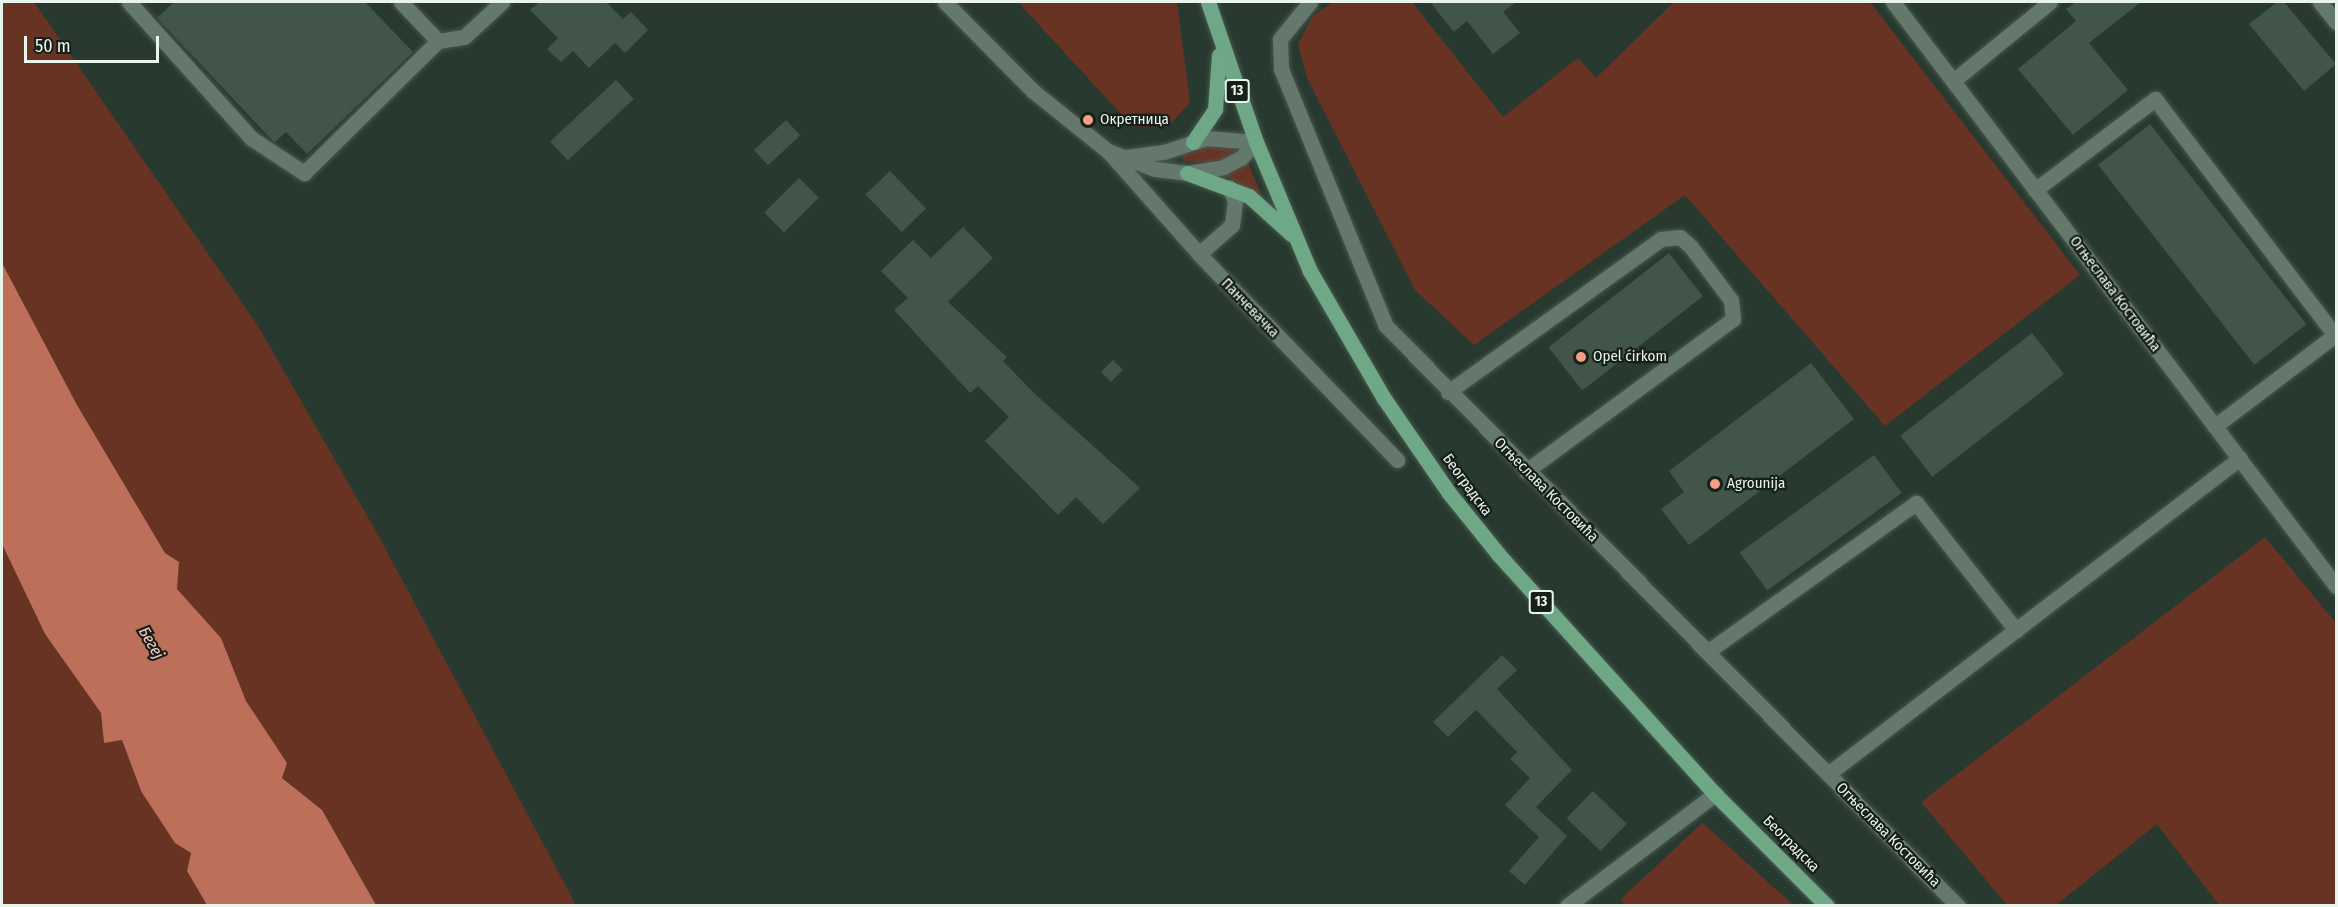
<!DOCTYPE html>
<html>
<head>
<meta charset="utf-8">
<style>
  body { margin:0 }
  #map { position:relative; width:2338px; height:907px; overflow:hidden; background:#283a2f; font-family:"Fira Sans Condensed",sans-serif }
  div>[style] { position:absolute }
  .green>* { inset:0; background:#693324 }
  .water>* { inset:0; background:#be6f59 }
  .building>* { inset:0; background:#425549; transform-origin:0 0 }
  .roads { filter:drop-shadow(0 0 2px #48584f) drop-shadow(0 0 2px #48584f) }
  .minor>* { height:15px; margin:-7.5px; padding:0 7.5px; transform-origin:7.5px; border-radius:7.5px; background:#64786c }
  .major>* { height:15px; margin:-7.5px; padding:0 7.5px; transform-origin:7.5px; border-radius:7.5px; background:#6ea887 }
  .dots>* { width:16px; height:16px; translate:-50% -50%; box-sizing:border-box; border:3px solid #171f1a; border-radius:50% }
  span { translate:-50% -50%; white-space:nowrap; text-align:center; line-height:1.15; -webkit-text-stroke:4.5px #171f1a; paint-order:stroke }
  .shield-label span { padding:2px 4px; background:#171f1a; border:2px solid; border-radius:4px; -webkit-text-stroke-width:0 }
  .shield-label { font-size:14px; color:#e9f4ed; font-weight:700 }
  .poi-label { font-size:15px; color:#e9f4ed }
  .left { translate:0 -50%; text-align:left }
  .street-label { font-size:15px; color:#e9f4ed }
  .water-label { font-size:16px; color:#facdc0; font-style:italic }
  .frame { position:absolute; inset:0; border:3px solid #e9f4ed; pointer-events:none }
  .scale { position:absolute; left:24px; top:36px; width:135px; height:27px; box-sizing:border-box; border:3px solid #e9f4ed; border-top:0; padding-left:8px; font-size:18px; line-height:21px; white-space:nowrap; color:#e9f4ed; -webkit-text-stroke:4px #171f1a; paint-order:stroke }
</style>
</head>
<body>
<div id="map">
  <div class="green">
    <i style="clip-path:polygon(2px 2px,34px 2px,258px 326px,377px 533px,576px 905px,376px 905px,322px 810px,282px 778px,287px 763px,246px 701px,221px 638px,176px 589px,179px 562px,165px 553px,77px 405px,2px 263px)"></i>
    <i style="clip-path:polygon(1018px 2px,1177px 2px,1190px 102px,1169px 126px,1133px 127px)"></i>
    <i style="clip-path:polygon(1333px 2px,1412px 2px,1503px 117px,1578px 58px,1596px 78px,1674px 2px,1870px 2px,2080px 275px,1885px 426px,1685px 195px,1474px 345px,1415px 290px,1307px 78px,1298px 44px,1313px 16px)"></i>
    <i style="clip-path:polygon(1211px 145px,1232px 147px,1238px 153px,1209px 163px,1183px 161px,1182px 155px)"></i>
    <i style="clip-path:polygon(1247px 161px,1263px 198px,1225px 175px)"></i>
    <i style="clip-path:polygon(2265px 537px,2336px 623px,2336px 905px,2219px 905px,2157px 824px,2056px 905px,2007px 905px,1921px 802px)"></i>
    <i style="clip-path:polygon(2px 544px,45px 634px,101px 713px,104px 743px,122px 740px,141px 791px,191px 853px,187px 871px,207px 905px,2px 905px)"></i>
    <i style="clip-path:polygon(1702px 823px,1703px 823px,1793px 905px,1625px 905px,1621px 899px)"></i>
  </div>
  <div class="water">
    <i style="clip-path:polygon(2px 263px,77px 405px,165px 553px,179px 562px,177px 589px,221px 638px,246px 701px,287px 763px,282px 778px,322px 810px,376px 905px,207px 905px,187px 871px,191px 853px,175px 843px,141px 791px,122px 740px,104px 743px,101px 713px,45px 634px,2px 544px)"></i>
  </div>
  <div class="building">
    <i style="clip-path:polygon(174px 2px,365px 2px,413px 52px,307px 154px,286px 132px,275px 142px,272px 140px,157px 18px)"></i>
    <i style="clip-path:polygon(539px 2px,606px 2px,623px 19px,631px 12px,648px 30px,625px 53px,615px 43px,589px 68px,573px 51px,561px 62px,547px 49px,558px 38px,530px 10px)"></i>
    <i style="clip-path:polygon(1430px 2px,1516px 2px,1503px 12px,1520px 33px,1493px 54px,1467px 21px,1454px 32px)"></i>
    <i style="clip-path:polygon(2076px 2px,2141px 2px,2089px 43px,2128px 90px,2073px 135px,2018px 69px,2076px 21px,2066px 9px)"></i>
    <i style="clip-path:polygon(2277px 2px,2284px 2px,2336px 64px,2304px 91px,2249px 24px)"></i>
    <i style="left:616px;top:80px;width:26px;height:90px;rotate:47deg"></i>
    <i style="left:786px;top:120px;width:21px;height:44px;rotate:47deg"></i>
    <i style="left:2150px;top:124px;width:254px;height:66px;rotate:52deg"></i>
    <i style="left:890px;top:171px;width:52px;height:34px;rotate:46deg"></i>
    <i style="left:799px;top:178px;width:28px;height:49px;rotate:45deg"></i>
    <i style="clip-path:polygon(963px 227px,993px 258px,948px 302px,1007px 357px,1003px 361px,1034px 393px,1140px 488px,1103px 524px,1076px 497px,1058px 515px,985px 441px,1009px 417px,978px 386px,970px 393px,894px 310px,908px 298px,881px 271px,913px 240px,931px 258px)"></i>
    <i style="left:1669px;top:253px;width:55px;height:153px;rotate:52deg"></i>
    <i style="left:2032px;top:333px;width:52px;height:167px;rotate:52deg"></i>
    <i style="left:1113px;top:360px;width:14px;height:17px;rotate:45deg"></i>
    <i style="clip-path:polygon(1811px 363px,1854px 419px,1689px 545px,1661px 509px,1684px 492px,1669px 471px)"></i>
    <i style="left:1874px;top:455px;width:47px;height:166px;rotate:54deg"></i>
    <i style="clip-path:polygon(1502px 655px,1517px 670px,1497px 689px,1572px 770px,1536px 807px,1567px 836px,1525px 885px,1509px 871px,1539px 837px,1505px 805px,1530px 778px,1510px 759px,1517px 752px,1476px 710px,1448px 737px,1433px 722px)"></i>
    <i style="left:1593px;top:791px;width:47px;height:38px;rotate:44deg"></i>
  </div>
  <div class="roads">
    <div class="minor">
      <i style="left:129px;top:2px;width:183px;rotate:48.1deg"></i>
      <i style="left:251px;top:138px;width:64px;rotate:33.4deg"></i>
      <i style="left:304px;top:173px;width:188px;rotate:-44.6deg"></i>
      <i style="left:438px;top:41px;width:26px;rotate:-9deg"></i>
      <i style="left:464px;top:37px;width:52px;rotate:-42.6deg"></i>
      <i style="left:401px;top:2px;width:54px;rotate:46.5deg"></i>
      <i style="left:945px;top:2px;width:125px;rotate:45.3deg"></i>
      <i style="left:1033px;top:91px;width:96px;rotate:38.7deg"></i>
      <i style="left:1108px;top:151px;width:50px;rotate:21deg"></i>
      <i style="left:1155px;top:169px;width:32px;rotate:7deg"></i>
      <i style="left:1187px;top:173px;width:36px;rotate:-9deg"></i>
      <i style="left:1223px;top:167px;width:20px;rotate:-27deg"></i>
      <i style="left:1241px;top:158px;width:22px;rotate:-47deg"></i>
      <i style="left:1310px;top:2px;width:48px;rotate:129deg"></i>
      <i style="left:1280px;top:39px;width:30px;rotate:88deg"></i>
      <i style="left:1281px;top:69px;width:278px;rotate:67.8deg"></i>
      <i style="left:1386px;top:326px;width:815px;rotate:45.4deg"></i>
      <i style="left:1893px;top:2px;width:733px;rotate:52.82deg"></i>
      <i style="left:2320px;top:2px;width:26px;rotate:51deg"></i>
      <i style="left:1953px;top:81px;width:125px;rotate:-39.2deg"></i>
      <i style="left:1108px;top:151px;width:137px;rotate:48.5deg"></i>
      <i style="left:1199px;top:254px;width:286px;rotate:46.1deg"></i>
      <i style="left:1127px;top:157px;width:37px;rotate:-8deg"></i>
      <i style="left:1164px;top:152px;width:44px;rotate:-18.4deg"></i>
      <i style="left:1206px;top:138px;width:50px;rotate:4.6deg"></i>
      <i style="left:2035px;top:190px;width:151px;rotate:-37.2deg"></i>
      <i style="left:2155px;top:99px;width:297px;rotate:52.7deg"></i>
      <i style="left:2335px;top:335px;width:151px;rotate:142.8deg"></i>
      <i style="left:1199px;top:254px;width:44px;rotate:-41.3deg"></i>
      <i style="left:1232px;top:225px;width:24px;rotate:-83deg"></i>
      <i style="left:1235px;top:201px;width:15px;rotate:-113deg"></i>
      <i style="left:1448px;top:392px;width:262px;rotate:-35.7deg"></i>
      <i style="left:1661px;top:239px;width:19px;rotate:-6deg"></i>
      <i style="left:1680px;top:237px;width:15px;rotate:42deg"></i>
      <i style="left:1691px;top:247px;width:66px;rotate:53deg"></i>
      <i style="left:1731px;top:300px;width:19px;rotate:84deg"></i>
      <i style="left:1733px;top:319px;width:257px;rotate:143.7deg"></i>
      <i style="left:1707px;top:652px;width:257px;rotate:-35.5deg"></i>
      <i style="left:1916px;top:503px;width:162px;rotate:51.8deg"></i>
      <i style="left:1828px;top:774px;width:519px;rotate:-37.49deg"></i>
      <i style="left:1567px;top:906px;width:186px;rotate:-37.1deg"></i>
    </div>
    <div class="major">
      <i style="left:1208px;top:2px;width:148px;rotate:71.1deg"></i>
      <i style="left:1256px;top:142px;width:140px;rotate:67.3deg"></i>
      <i style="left:1310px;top:271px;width:146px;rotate:59.9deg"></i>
      <i style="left:1383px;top:397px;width:116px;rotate:55.5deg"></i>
      <i style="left:1449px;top:493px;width:80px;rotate:51.1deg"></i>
      <i style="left:1499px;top:555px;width:322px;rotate:47.9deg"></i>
      <i style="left:1715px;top:794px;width:158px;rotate:45deg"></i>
      <i style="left:1193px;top:142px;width:40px;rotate:-56deg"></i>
      <i style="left:1215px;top:109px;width:54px;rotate:-85.8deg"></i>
      <i style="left:1187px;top:173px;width:66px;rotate:20.4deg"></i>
      <i style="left:1249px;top:196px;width:57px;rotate:42.1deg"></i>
    </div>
  </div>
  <div class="dots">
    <i style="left:1088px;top:120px;background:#f49e87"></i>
    <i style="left:1581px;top:357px;background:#f49e87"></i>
    <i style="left:1715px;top:484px;background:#f49e87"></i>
  </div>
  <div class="shield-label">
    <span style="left:1237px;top:91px">13</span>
    <span style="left:1541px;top:602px">13</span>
  </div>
  <div class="poi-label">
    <span class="left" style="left:1100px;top:120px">Окретница</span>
    <span class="left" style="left:1593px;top:357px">Opel ćirkom</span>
    <span class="left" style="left:1727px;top:484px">Agrounija</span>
  </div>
  <div class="street-label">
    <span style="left:2115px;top:294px;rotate:53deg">Огњеслава Костовића</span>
    <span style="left:1250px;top:308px;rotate:46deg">Панчевачка</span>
    <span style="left:1467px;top:485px;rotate:54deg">Београдска</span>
    <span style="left:1546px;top:490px;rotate:45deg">Огњеслава Костовића</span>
    <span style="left:1888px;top:835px;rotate:45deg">Огњеслава Костовића</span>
    <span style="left:1791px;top:844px;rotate:45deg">Београдска</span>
  </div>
  <div class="water-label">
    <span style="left:151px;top:643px;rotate:60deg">Бегеј</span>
  </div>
  <div class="frame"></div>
  <div class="scale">50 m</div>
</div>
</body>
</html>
